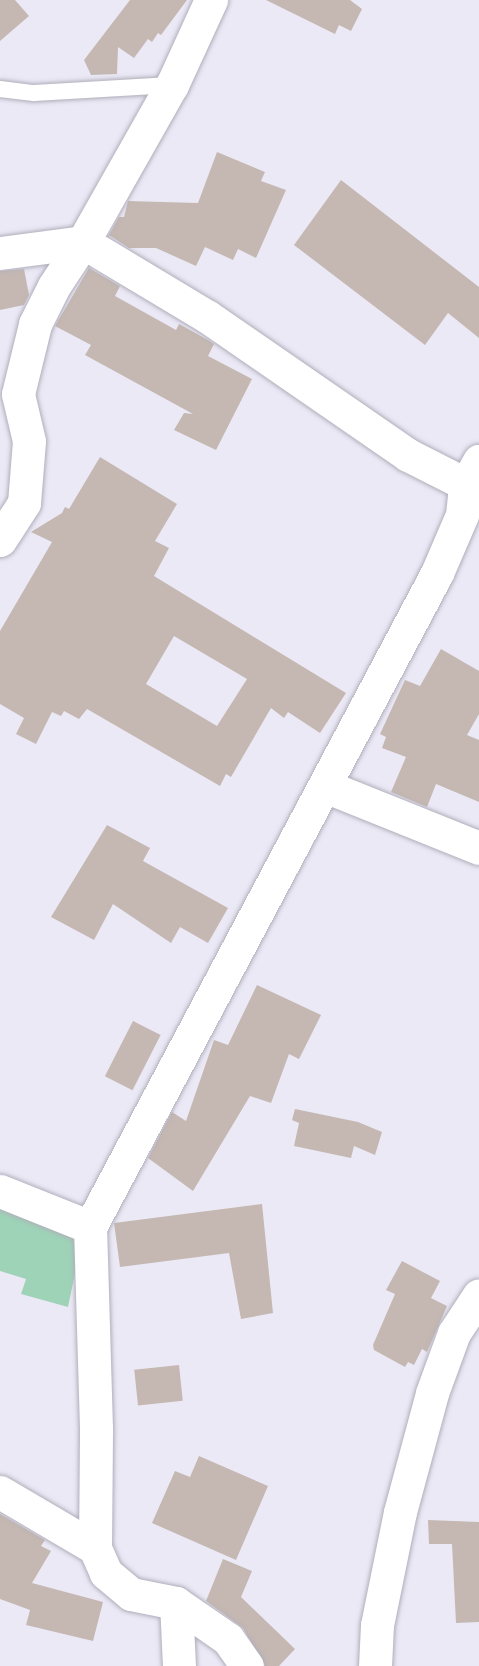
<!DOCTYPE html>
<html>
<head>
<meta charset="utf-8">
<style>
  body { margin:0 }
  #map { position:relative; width:479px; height:1666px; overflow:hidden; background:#ebe9f6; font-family:"Noto Sans",sans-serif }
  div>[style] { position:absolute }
  .green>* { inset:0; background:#9ed3b8 }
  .building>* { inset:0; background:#c5b8b2; transform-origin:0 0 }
  .roads { filter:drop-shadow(0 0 2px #b0aeba) drop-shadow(0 0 2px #b0aeba) }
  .lane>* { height:16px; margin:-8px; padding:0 8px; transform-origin:8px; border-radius:8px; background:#fff }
  .street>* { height:33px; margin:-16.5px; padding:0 16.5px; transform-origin:16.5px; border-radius:16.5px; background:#fff }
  span { translate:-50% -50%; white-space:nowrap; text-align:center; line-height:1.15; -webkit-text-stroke:6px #f8f7ff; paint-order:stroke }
</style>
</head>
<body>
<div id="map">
  <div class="green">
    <i style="clip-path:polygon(0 1201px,68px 1227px,81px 1245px,68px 1307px,21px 1294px,26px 1279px,0 1271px)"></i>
  </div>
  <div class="building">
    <i style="clip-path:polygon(0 0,15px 0,29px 16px,0 41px)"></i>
    <i style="clip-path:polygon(130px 0,187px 0,161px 35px,158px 33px,152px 42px,148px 39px,134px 58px,118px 47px,117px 74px,91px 75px,84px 60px)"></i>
    <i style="clip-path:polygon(266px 0,350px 0,362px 9px,351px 31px,339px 25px,335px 34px)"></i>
    <i style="clip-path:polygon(217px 152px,265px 172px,261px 181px,286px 190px,256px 258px,238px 249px,233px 260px,205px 247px,196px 266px,156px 248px,129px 248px,109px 235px,119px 217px,124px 217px,128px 201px,198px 203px)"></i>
    <i style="clip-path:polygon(341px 180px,479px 287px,479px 338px,448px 313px,425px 345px,294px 245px)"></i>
    <i style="clip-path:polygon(89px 268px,120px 286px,115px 296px,176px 330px,179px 324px,208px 340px,214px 344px,208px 356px,252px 379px,216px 450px,174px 430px,184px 413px,193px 414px,85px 355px,91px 345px,55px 326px)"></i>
    <i style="clip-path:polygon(24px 269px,29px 295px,24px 305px,0 310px,0 271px)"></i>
    <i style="clip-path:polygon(evenodd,100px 457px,177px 504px,155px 541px,169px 548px,154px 576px,346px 693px,320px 733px,288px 712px,284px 718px,271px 708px,231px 777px,226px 774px,220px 786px,87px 709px,79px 719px,64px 711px,61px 716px,52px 712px,36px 744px,16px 734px,24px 718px,0 704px,0 631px,52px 542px,31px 532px,62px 513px,65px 507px,69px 509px,100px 457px,174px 636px,247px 679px,217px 726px,146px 684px,174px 636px)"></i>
    <i style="clip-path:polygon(441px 649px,479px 671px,479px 714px,467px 735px,479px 740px,479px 802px,436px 784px,427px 807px,391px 792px,406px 757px,382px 748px,386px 737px,380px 734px,405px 680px,420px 686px)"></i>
    <i style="clip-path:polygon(107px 825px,150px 848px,143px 861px,228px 908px,208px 943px,180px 927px,171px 943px,113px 904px,94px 940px,51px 917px)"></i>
    <i style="clip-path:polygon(257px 985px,321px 1015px,299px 1059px,289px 1054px,271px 1103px,250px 1096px,193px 1191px,148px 1158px,172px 1112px,186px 1121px,214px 1040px,228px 1045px)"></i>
    <i style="left:133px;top:1021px;width:31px;height:62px;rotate:27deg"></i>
    <i style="clip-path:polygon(295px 1109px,358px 1122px,382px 1132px,375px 1155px,354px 1146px,351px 1158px,294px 1146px,299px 1123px,292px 1120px)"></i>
    <i style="clip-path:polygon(262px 1204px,273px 1313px,241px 1319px,229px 1253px,120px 1267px,114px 1223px)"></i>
    <i style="clip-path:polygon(402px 1261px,440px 1281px,431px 1298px,447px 1306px,427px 1352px,422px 1349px,414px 1365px,408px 1362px,405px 1367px,374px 1350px,373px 1345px,395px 1294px,386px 1290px)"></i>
    <i style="left:179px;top:1365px;width:36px;height:45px;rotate:84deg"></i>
    <i style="clip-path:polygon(199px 1456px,268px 1486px,236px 1560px,152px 1523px,175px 1471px,190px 1477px)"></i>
    <i style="clip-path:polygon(0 1514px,45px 1540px,41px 1546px,51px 1551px,32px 1583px,103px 1602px,93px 1641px,26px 1625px,30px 1610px,0 1599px)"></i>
    <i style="clip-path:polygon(428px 1520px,479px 1522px,479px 1622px,456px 1623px,452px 1544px,429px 1544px)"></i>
    <i style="clip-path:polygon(223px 1559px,252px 1571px,241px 1597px,295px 1649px,279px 1666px,265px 1666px,243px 1628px,206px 1601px)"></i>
  </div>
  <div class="roads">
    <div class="lane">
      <i style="left:0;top:89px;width:34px;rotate:7deg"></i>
      <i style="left:34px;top:93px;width:138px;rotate:-3.3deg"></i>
    </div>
    <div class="street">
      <i style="left:0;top:253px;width:84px;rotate:-7.5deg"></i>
      <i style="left:83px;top:242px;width:146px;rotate:31deg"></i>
      <i style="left:208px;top:317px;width:243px;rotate:34.6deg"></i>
      <i style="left:408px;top:455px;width:80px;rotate:26.9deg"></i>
      <i style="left:0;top:540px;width:44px;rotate:-57deg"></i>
      <i style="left:24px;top:503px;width:62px;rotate:-85.4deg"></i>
      <i style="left:29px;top:441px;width:48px;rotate:-103.2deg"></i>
      <i style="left:18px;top:394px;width:72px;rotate:-76.3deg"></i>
      <i style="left:35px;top:324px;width:42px;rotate:-63.4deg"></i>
      <i style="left:54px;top:286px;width:53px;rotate:-56.6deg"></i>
      <i style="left:83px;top:242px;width:180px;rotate:-60.5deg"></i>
      <i style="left:172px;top:85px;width:94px;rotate:-65.4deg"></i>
      <i style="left:325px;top:786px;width:166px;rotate:21.9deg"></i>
      <i style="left:0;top:1191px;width:97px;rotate:21.8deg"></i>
      <i style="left:0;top:1492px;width:110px;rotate:30.5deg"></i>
      <i style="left:176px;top:1603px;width:63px;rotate:34.7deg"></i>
      <i style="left:228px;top:1639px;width:33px;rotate:55deg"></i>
      <i style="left:179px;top:1666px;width:63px;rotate:-92.7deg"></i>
      <i style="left:176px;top:1603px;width:46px;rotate:-168.7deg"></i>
      <i style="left:131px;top:1594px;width:33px;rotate:-140deg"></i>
      <i style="left:106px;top:1573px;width:27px;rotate:-114deg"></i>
      <i style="left:95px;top:1548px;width:120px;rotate:-89.5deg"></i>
      <i style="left:96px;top:1428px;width:201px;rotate:-91.7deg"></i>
      <i style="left:90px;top:1227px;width:740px;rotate:-62.05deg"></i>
      <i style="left:437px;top:573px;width:63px;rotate:-66.7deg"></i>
      <i style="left:462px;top:515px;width:29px;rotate:-84deg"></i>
      <i style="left:465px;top:486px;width:29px;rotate:-61deg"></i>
      <i style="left:375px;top:1666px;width:41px;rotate:-87.2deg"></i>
      <i style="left:377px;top:1625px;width:115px;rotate:-78.5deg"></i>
      <i style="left:400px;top:1512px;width:123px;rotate:-74.9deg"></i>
      <i style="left:432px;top:1393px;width:64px;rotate:-69.9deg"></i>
      <i style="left:454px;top:1333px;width:45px;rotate:-56.7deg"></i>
    </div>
  </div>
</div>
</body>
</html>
